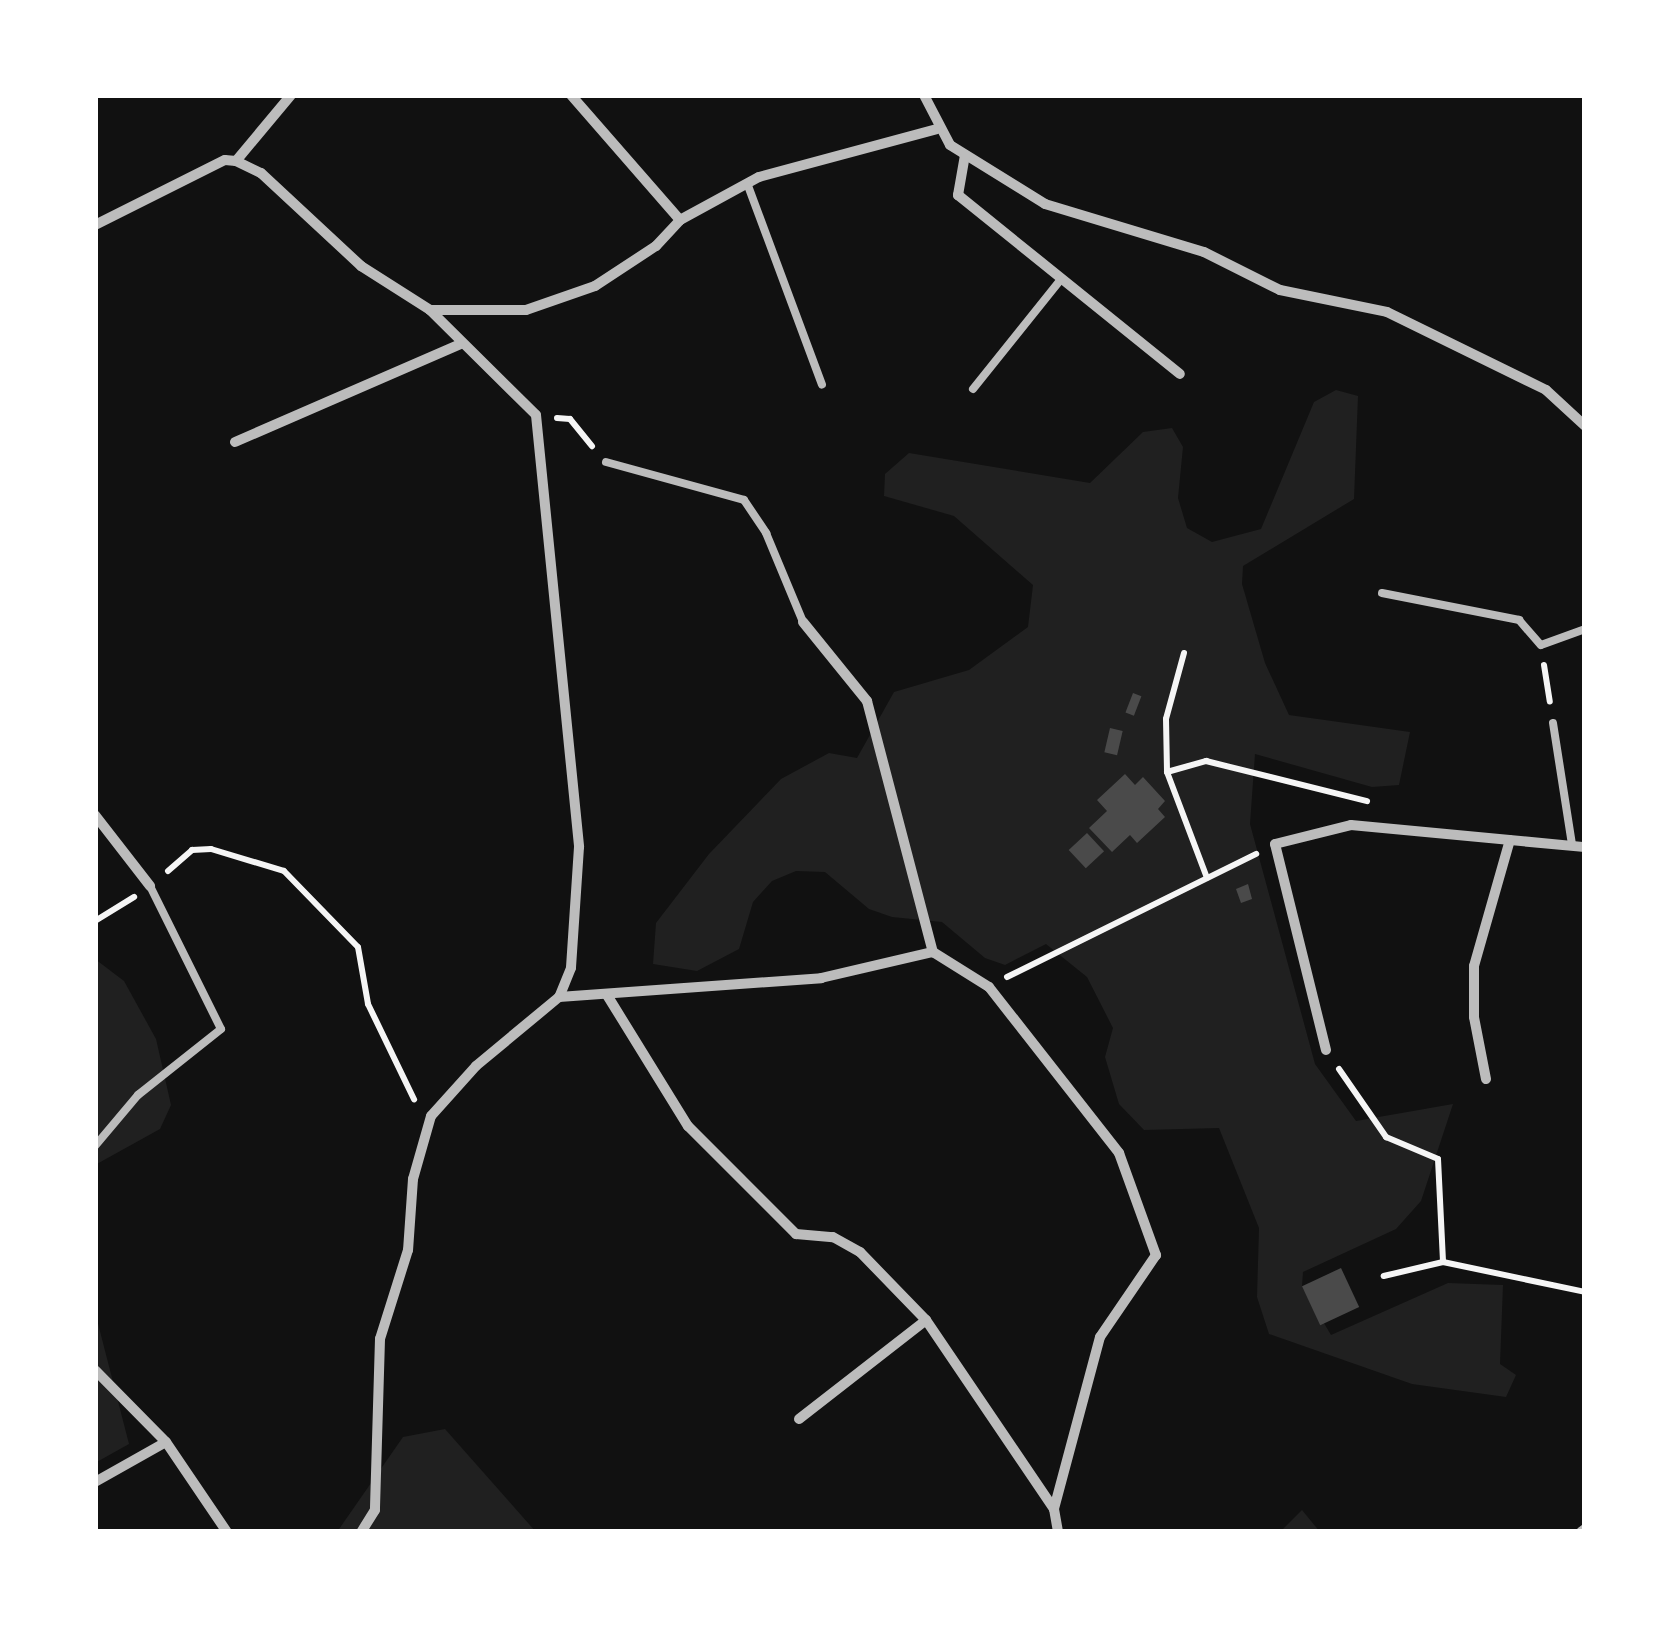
<!DOCTYPE html>
<html>
<head>
<meta charset="utf-8">
<style>
  body { margin:0 }
  #map { position:relative; width:1680px; height:1627px; overflow:hidden; background:#111; font-family:"Space Grotesk",sans-serif }
  div>[style] { position:absolute }
  .green>* { inset:0; background:#202020 }
  .building>* { inset:0; background:#4a4a4a; transform-origin:0 0 }
  .path>* { height:6px; margin:-3px; padding:0 3px; transform-origin:3px; border-radius:3px; background:#f5f5f5 }
  .service>* { height:8px; margin:-4px; padding:0 4px; transform-origin:4px; border-radius:4px; background:#bcbcbc }
  .minor>* { height:10px; margin:-5px; padding:0 5px; transform-origin:5px; border-radius:5px; background:#bcbcbc }
  span { translate:-50% -50%; white-space:nowrap; text-align:center; line-height:1.15; -webkit-text-stroke:10px #fff; paint-order:stroke }
  .frame { position:absolute; inset:0; border:98px solid #fff; pointer-events:none }
</style>
</head>
<body>
<div id="map">
  <div class="green">
    <i style="clip-path:polygon(1336px 390px,1358px 396px,1354px 499px,1243px 566px,1242px 584px,1265px 663px,1289px 715px,1410px 732px,1399px 785px,1372px 787px,1255px 754px,1250px 824px,1315px 1064px,1356px 1121px,1453px 1104px,1421px 1201px,1396px 1229px,1303px 1272px,1302px 1286px,1331px 1335px,1448px 1283px,1503px 1285px,1500px 1364px,1516px 1375px,1506px 1397px,1412px 1384px,1269px 1334px,1257px 1297px,1259px 1228px,1219px 1128px,1144px 1130px,1119px 1104px,1105px 1057px,1113px 1028px,1087px 977px,1046px 944px,1005px 965px,985px 958px,942px 922px,892px 917px,869px 909px,825px 872px,796px 871px,772px 881px,753px 902px,739px 949px,697px 971px,653px 964px,656px 923px,709px 854px,781px 779px,829px 753px,857px 758px,894px 692px,969px 670px,1028px 627px,1033px 585px,954px 516px,884px 496px,885px 474px,909px 453px,1090px 483px,1143px 432px,1172px 428px,1183px 447px,1178px 498px,1187px 528px,1212px 542px,1261px 529px,1314px 402px)"></i>
    <i style="clip-path:polygon(95px 959px,124px 981px,156px 1039px,171px 1105px,160px 1129px,95px 1165px)"></i>
    <i style="clip-path:polygon(95px 1312px,129px 1444px,95px 1463px)"></i>
    <i style="clip-path:polygon(445px 1429px,536px 1532px,337px 1532px,403px 1437px)"></i>
    <i style="clip-path:polygon(1302px 1510px,1320px 1532px,1280px 1532px)"></i>
  </div>
  <div class="building">
    <i style="left:1133px;top:693px;width:9px;height:21px;rotate:21deg"></i>
    <i style="left:1110px;top:728px;width:13px;height:25px;rotate:13deg"></i>
    <i style="clip-path:polygon(1125px 774px,1135px 785px,1143px 777px,1165px 801px,1158px 809px,1165px 817px,1137px 843px,1130px 835px,1112px 852px,1089px 828px,1107px 811px,1097px 800px)"></i>
    <i style="left:1087px;top:833px;width:25px;height:25px;rotate:47deg"></i>
    <i style="clip-path:polygon(1248px 884px,1252px 899px,1241px 903px,1236px 889px)"></i>
    <i style="left:1341px;top:1268px;width:43px;height:43px;rotate:65deg"></i>
  </div>
  <div class="path">
    <i style="left:557px;top:418px;width:13px;rotate:4deg"></i>
    <i style="left:570px;top:419px;width:35px;rotate:51deg"></i>
    <i style="left:1184px;top:653px;width:68px;rotate:105.3deg"></i>
    <i style="left:1166px;top:719px;width:53px;rotate:88.9deg"></i>
    <i style="left:1167px;top:772px;width:113px;rotate:69.3deg"></i>
    <i style="left:1544px;top:665px;width:37px;rotate:81deg"></i>
    <i style="left:1167px;top:772px;width:41px;rotate:-15.8deg"></i>
    <i style="left:1206px;top:761px;width:166px;rotate:14deg"></i>
    <i style="left:168px;top:871px;width:32px;rotate:-41deg"></i>
    <i style="left:192px;top:850px;width:19px;rotate:-3deg"></i>
    <i style="left:211px;top:849px;width:76px;rotate:16.8deg"></i>
    <i style="left:284px;top:871px;width:106px;rotate:45.8deg"></i>
    <i style="left:358px;top:947px;width:58px;rotate:80deg"></i>
    <i style="left:368px;top:1004px;width:106px;rotate:64.2deg"></i>
    <i style="left:95px;top:921px;width:46px;rotate:-31.6deg"></i>
    <i style="left:1007px;top:977px;width:278px;rotate:-26.3deg"></i>
    <i style="left:1339px;top:1069px;width:83px;rotate:55.3deg"></i>
    <i style="left:1386px;top:1137px;width:56px;rotate:22.9deg"></i>
    <i style="left:1438px;top:1159px;width:103px;rotate:87.2deg"></i>
    <i style="left:1443px;top:1262px;width:61px;rotate:166.7deg"></i>
    <i style="left:1443px;top:1262px;width:145px;rotate:11.9deg"></i>
  </div>
  <div class="service">
    <i style="left:747px;top:183px;width:215px;rotate:69.6deg"></i>
    <i style="left:973px;top:389px;width:142px;rotate:-51.3deg"></i>
    <i style="left:606px;top:462px;width:143px;rotate:15.4deg"></i>
    <i style="left:744px;top:500px;width:40px;rotate:56deg"></i>
    <i style="left:766px;top:533px;width:96px;rotate:67.4deg"></i>
    <i style="left:1382px;top:593px;width:140px;rotate:11.1deg"></i>
    <i style="left:1519px;top:620px;width:33px;rotate:49deg"></i>
    <i style="left:1541px;top:645px;width:47px;rotate:-20deg"></i>
    <i style="left:1553px;top:723px;width:122px;rotate:81.1deg"></i>
    <i style="left:95px;top:1146px;width:67px;rotate:-49.9deg"></i>
    <i style="left:138px;top:1095px;width:106px;rotate:-38.5deg"></i>
    <i style="left:221px;top:1029px;width:160px;rotate:-116.4deg"></i>
  </div>
  <div class="minor">
    <i style="left:571px;top:95px;width:166px;rotate:48.9deg"></i>
    <i style="left:924px;top:95px;width:56px;rotate:62.5deg"></i>
    <i style="left:950px;top:145px;width:112px;rotate:31.8deg"></i>
    <i style="left:1045px;top:204px;width:166px;rotate:16.8deg"></i>
    <i style="left:1204px;top:252px;width:85px;rotate:26.6deg"></i>
    <i style="left:1280px;top:290px;width:109px;rotate:11.6deg"></i>
    <i style="left:1387px;top:312px;width:177px;rotate:26.1deg"></i>
    <i style="left:1546px;top:390px;width:53px;rotate:42.7deg"></i>
    <i style="left:965px;top:155px;width:41px;rotate:99.9deg"></i>
    <i style="left:958px;top:195px;width:285px;rotate:38.9deg"></i>
    <i style="left:236px;top:161px;width:86px;rotate:-50.2deg"></i>
    <i style="left:95px;top:225px;width:145px;rotate:-26.6deg"></i>
    <i style="left:225px;top:160px;width:11px;rotate:5deg"></i>
    <i style="left:236px;top:161px;width:28px;rotate:26deg"></i>
    <i style="left:261px;top:173px;width:137px;rotate:42.9deg"></i>
    <i style="left:361px;top:266px;width:82px;rotate:32.5deg"></i>
    <i style="left:430px;top:310px;width:149px;rotate:44.7deg"></i>
    <i style="left:536px;top:415px;width:434px;rotate:84.3deg"></i>
    <i style="left:579px;top:847px;width:121px;rotate:93.8deg"></i>
    <i style="left:571px;top:968px;width:31px;rotate:112deg"></i>
    <i style="left:559px;top:997px;width:108px;rotate:140.3deg"></i>
    <i style="left:476px;top:1066px;width:67px;rotate:132deg"></i>
    <i style="left:431px;top:1116px;width:66px;rotate:105.9deg"></i>
    <i style="left:413px;top:1179px;width:71px;rotate:94deg"></i>
    <i style="left:408px;top:1250px;width:93px;rotate:107.5deg"></i>
    <i style="left:380px;top:1339px;width:171px;rotate:91.7deg"></i>
    <i style="left:375px;top:1510px;width:26px;rotate:122deg"></i>
    <i style="left:430px;top:310px;width:96px"></i>
    <i style="left:526px;top:310px;width:73px;rotate:-19.2deg"></i>
    <i style="left:595px;top:286px;width:73px;rotate:-33.3deg"></i>
    <i style="left:656px;top:246px;width:35px;rotate:-47deg"></i>
    <i style="left:680px;top:220px;width:90px;rotate:-28.6deg"></i>
    <i style="left:759px;top:177px;width:184px;rotate:-15.1deg"></i>
    <i style="left:235px;top:442px;width:245px;rotate:-23.5deg"></i>
    <i style="left:803px;top:622px;width:102px;rotate:51deg"></i>
    <i style="left:867px;top:701px;width:260px;rotate:75.3deg"></i>
    <i style="left:95px;top:815px;width:90px;rotate:52.2deg"></i>
    <i style="left:607px;top:995px;width:154px;rotate:58.3deg"></i>
    <i style="left:688px;top:1126px;width:153px;rotate:45deg"></i>
    <i style="left:796px;top:1234px;width:37px;rotate:5deg"></i>
    <i style="left:833px;top:1237px;width:31px;rotate:29deg"></i>
    <i style="left:860px;top:1252px;width:95px;rotate:45.9deg"></i>
    <i style="left:926px;top:1320px;width:228px;rotate:55.9deg"></i>
    <i style="left:559px;top:997px;width:263px;rotate:-4.1deg"></i>
    <i style="left:821px;top:978px;width:115px;rotate:-13.1deg"></i>
    <i style="left:933px;top:952px;width:66px;rotate:32deg"></i>
    <i style="left:989px;top:987px;width:211px;rotate:51.9deg"></i>
    <i style="left:1119px;top:1153px;width:109px;rotate:70.1deg"></i>
    <i style="left:1156px;top:1255px;width:99px;rotate:124.3deg"></i>
    <i style="left:1100px;top:1337px;width:178px;rotate:105deg"></i>
    <i style="left:1054px;top:1509px;width:23px;rotate:80deg"></i>
    <i style="left:1326px;top:1050px;width:212px;rotate:-103.9deg"></i>
    <i style="left:1275px;top:844px;width:78px;rotate:-14deg"></i>
    <i style="left:1351px;top:825px;width:235px;rotate:5.4deg"></i>
    <i style="left:1486px;top:1079px;width:63px;rotate:-101deg"></i>
    <i style="left:1474px;top:1017px;width:51px;rotate:-90deg"></i>
    <i style="left:1474px;top:966px;width:131px;rotate:-74.1deg"></i>
    <i style="left:95px;top:1370px;width:101px;rotate:45.4deg"></i>
    <i style="left:166px;top:1442px;width:109px;rotate:55.9deg"></i>
    <i style="left:799px;top:1419px;width:161px;rotate:-37.9deg"></i>
    <i style="left:95px;top:1482px;width:81px;rotate:-29.4deg"></i>
    <i style="left:1581px;top:1532px;width:5px;rotate:-37deg"></i>
  </div>
  <div class="frame"></div>
</div>
</body>
</html>
